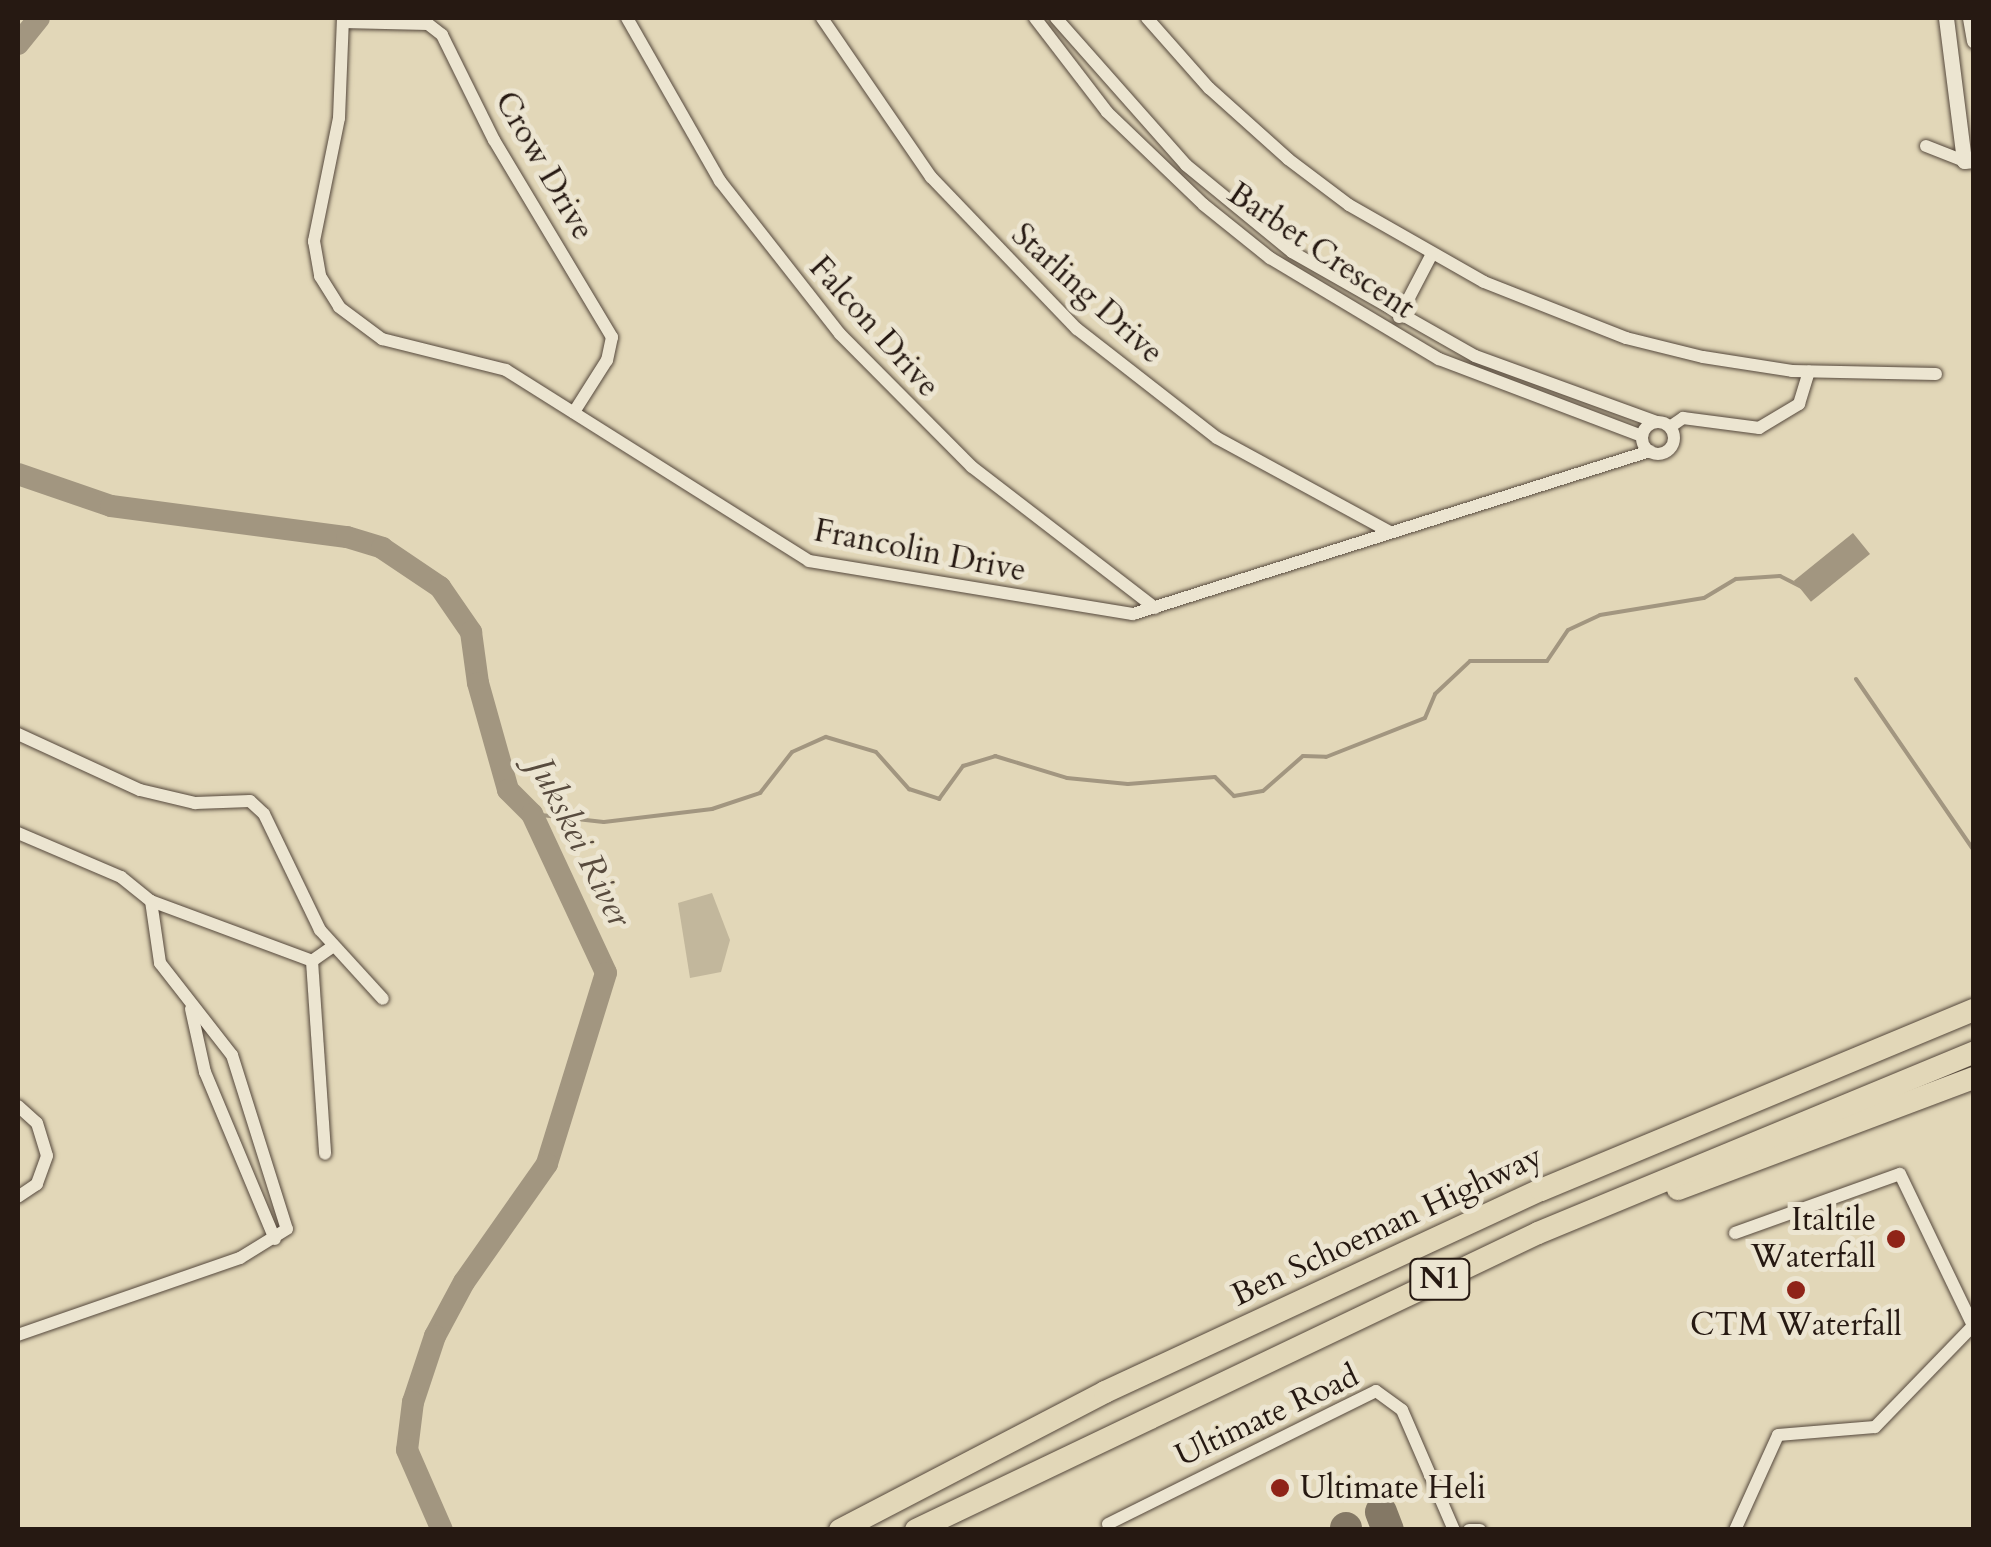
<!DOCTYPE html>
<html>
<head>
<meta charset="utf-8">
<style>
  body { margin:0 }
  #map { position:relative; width:1991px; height:1547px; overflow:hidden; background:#e2d7b8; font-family:Cardo,serif }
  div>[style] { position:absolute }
  .green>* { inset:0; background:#c2b79c }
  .water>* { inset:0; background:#a29680; transform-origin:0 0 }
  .stream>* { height:4px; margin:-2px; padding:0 2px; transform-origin:2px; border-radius:2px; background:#a29680 }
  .river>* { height:22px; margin:-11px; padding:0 11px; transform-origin:11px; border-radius:11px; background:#a29680 }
  .taxiway>* { height:32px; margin:-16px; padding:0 16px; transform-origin:16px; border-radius:16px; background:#847865 }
  .roads { filter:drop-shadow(0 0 2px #55483c) drop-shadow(0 0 2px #55483c) }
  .minor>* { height:12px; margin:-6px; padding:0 6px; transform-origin:6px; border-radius:6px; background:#ece5d1 }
  .minor>.ring { margin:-6px; padding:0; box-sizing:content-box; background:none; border:12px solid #ece5d1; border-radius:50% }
  .tertiary>* { height:15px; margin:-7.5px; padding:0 7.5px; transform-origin:7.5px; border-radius:7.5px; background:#ece5d1 }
  .motorway>* { height:22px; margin:-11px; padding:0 11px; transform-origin:11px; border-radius:11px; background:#e2d7b8 }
  .dots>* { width:28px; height:28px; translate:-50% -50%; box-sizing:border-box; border:5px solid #ece5d1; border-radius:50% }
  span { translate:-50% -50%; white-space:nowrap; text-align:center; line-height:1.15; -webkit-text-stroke:10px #ece5d1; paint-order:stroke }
  .shield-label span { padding:2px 8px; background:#ece5d1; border:2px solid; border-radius:8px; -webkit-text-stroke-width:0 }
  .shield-label { font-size:30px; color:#261912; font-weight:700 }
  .street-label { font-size:32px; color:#261912 }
  .poi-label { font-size:32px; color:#261912 }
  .right { translate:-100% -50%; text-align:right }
  .left { translate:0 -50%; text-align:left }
  .water-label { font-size:35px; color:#584b3e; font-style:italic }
  .frame { position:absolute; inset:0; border:20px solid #261912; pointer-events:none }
</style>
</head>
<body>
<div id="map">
  <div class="green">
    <i style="clip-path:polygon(712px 893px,730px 940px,721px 972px,690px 978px,678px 903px)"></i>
  </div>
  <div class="water">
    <i style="left:1853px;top:533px;width:27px;height:76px;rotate:51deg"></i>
  </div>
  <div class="stream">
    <i style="left:1856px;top:679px;width:209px;rotate:55.5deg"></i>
    <i style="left:532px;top:814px;width:72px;rotate:6.3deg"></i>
    <i style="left:604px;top:822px;width:109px;rotate:-6.9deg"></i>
    <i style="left:712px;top:809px;width:51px;rotate:-18.4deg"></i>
    <i style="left:760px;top:793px;width:52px;rotate:-52deg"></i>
    <i style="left:792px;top:752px;width:37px;rotate:-24deg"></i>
    <i style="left:826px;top:737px;width:52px;rotate:16.7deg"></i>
    <i style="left:876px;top:752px;width:50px;rotate:48.3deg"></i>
    <i style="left:909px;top:789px;width:32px;rotate:18deg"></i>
    <i style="left:939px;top:799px;width:41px;rotate:-54deg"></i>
    <i style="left:963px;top:766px;width:34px;rotate:-17deg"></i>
    <i style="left:995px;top:756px;width:75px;rotate:17deg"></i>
    <i style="left:1067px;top:778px;width:61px;rotate:5.6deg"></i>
    <i style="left:1128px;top:784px;width:87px;rotate:-4.6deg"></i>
    <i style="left:1215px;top:777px;width:27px;rotate:45deg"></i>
    <i style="left:1234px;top:796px;width:29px;rotate:-10deg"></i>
    <i style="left:1263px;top:791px;width:53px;rotate:-41.2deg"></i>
    <i style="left:1303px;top:756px;width:23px;rotate:2deg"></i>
    <i style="left:1326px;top:757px;width:106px;rotate:-21.5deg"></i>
    <i style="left:1425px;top:718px;width:26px;rotate:-67deg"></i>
    <i style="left:1435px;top:694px;width:48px;rotate:-43.3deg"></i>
    <i style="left:1470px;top:661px;width:77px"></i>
    <i style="left:1547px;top:661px;width:37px;rotate:-56deg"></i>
    <i style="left:1568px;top:630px;width:35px;rotate:-25deg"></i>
    <i style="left:1600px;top:615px;width:105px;rotate:-9.3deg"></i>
    <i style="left:1704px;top:598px;width:37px;rotate:-31deg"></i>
    <i style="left:1736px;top:579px;width:44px;rotate:-3.9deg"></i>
    <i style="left:1780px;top:576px;width:28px;rotate:27deg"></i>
  </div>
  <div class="river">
    <i style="left:18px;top:44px;width:33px;rotate:-51deg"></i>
    <i style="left:18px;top:474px;width:98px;rotate:19deg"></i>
    <i style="left:111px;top:506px;width:238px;rotate:7.5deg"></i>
    <i style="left:347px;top:537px;width:37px;rotate:17deg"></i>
    <i style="left:382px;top:548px;width:70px;rotate:33.9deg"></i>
    <i style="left:440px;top:587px;width:55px;rotate:55.4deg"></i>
    <i style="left:471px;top:632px;width:51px;rotate:82.2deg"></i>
    <i style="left:478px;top:683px;width:111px;rotate:74.3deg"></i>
    <i style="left:508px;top:790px;width:34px;rotate:45deg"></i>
    <i style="left:532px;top:814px;width:175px;rotate:65deg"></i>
    <i style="left:606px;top:973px;width:200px;rotate:107.2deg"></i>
    <i style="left:547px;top:1164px;width:144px;rotate:125.1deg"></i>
    <i style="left:464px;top:1282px;width:61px;rotate:118.2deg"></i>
    <i style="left:435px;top:1336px;width:70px;rotate:108.4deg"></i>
    <i style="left:413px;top:1402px;width:48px;rotate:97.1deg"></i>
    <i style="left:407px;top:1450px;width:87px;rotate:66.4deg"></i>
  </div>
  <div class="taxiway">
    <i style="left:1381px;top:1512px;width:19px;rotate:69deg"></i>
    <i style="left:1346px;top:1528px;width:2px;rotate:90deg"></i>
  </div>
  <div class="roads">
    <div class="minor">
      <i style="left:343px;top:18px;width:100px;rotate:92.3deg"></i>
      <i style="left:339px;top:118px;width:126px;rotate:101.5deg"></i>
      <i style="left:314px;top:241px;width:36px;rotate:80deg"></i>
      <i style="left:320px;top:276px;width:36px;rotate:58deg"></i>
      <i style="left:339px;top:307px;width:54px;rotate:36.7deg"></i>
      <i style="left:382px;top:339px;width:128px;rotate:14deg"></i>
      <i style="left:506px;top:370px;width:358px;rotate:32.2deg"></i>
      <i style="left:809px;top:561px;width:328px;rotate:9.3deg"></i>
      <i style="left:1133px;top:614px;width:542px;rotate:-17.5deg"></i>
      <i style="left:627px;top:18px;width:188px;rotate:60.3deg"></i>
      <i style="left:720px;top:181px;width:194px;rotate:51.9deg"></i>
      <i style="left:840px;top:334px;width:187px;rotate:45.2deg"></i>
      <i style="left:972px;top:467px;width:231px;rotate:37.6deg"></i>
      <i style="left:822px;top:18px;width:193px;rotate:55.6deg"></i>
      <i style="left:931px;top:177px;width:211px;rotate:46.2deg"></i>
      <i style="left:1077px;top:329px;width:177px;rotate:37.9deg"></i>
      <i style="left:1217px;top:438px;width:195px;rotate:28.5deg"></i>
      <i style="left:1035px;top:18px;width:118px;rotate:52.5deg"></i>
      <i style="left:1107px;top:112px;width:134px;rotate:43.8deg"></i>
      <i style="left:1204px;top:205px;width:85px;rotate:38.8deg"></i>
      <i style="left:1270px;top:258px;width:197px;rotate:30.9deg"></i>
      <i style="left:1439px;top:359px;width:217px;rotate:20.8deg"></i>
      <i style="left:1056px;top:18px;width:196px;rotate:48.5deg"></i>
      <i style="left:1186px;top:165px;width:137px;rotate:39.4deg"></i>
      <i style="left:1292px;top:252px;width:210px;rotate:29.6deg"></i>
      <i style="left:1475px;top:356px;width:193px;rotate:20deg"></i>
      <i style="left:1147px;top:18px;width:94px;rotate:48.5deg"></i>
      <i style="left:1209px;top:88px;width:106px;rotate:41.9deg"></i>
      <i style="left:1288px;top:159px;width:76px;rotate:37deg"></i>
      <i style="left:1349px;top:205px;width:155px;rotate:29.7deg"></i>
      <i style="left:1484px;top:282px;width:153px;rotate:21.5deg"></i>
      <i style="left:1626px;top:338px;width:79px;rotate:13.9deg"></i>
      <i style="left:1703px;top:357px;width:90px;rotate:8.9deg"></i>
      <i style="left:1792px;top:371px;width:144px;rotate:1.2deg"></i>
      <i style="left:343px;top:22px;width:85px;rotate:1.3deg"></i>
      <i style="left:428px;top:24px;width:18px;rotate:38deg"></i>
      <i style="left:442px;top:35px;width:117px;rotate:63.7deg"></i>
      <i style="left:494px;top:140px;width:230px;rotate:59.1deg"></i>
      <i style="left:612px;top:337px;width:24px;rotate:102deg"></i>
      <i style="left:607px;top:360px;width:62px;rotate:122.4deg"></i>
      <i style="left:1926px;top:146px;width:41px;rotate:21.5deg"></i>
      <i style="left:1399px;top:317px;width:71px;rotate:-62.4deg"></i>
      <i class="ring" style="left:1642px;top:422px;width:20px;height:20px"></i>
      <i style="left:1670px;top:427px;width:16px;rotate:-35deg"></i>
      <i style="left:1683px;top:418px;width:77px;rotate:7.5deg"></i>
      <i style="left:1759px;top:428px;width:47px;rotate:-31deg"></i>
      <i style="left:1799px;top:404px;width:34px;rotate:-73deg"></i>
      <i style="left:18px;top:734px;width:134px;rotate:24.7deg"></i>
      <i style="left:140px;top:790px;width:57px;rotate:13.3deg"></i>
      <i style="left:195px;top:803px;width:55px;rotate:-2.1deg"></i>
      <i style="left:250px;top:801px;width:19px;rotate:43deg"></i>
      <i style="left:264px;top:814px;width:129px;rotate:64.2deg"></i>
      <i style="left:320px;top:930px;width:93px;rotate:47.6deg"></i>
      <i style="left:18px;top:833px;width:112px;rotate:23.1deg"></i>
      <i style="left:121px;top:877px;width:38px;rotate:39deg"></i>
      <i style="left:151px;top:901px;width:63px;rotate:81.7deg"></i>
      <i style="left:160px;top:963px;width:117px;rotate:52deg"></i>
      <i style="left:232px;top:1055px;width:182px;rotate:72.5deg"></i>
      <i style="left:287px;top:1229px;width:55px;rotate:148.3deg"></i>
      <i style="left:240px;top:1258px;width:235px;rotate:160.9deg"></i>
      <i style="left:151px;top:901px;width:172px;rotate:20.4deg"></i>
      <i style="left:312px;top:961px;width:24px;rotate:-35deg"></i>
      <i style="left:312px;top:961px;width:193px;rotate:86.1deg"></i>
      <i style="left:191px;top:1009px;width:65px;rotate:77.5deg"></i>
      <i style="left:205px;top:1072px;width:181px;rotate:67.3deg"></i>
      <i style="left:18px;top:1106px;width:25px;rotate:42deg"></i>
      <i style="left:37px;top:1123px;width:34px;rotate:73deg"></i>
      <i style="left:47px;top:1156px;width:30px;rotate:110deg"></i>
      <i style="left:37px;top:1184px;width:23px;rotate:146deg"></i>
      <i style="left:1735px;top:1233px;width:175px;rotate:-19.7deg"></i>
      <i style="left:1900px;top:1174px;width:169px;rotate:64.3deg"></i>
      <i style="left:1108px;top:1524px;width:299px;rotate:-26.4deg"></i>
      <i style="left:1376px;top:1391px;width:32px;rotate:36deg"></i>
      <i style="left:1402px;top:1410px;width:131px;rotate:66.6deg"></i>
      <i style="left:1469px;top:1530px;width:11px"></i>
      <i style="left:1735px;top:1530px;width:104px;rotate:-65.6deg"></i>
      <i style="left:1778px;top:1435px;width:97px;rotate:-4.7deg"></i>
      <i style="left:1875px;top:1427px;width:141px;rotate:-45.9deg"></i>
    </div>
    <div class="tertiary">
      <i style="left:1946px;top:18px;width:144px;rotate:82.8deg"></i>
      <i style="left:1964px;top:161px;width:10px;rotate:-6deg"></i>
      <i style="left:1970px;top:18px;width:23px;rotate:80deg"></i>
    </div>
    <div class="motorway">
      <i style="left:1678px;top:1189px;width:316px;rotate:-20.6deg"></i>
      <i style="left:840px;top:1530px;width:299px;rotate:-27.5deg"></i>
      <i style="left:1105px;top:1392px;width:481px;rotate:-24.9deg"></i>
      <i style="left:1541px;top:1190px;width:469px;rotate:-22.6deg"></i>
      <i style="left:916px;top:1530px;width:689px;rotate:-25.52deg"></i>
      <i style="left:1538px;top:1233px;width:472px;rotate:-22.5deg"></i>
    </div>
  </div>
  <div class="dots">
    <i style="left:1896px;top:1239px;background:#8f2418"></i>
    <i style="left:1796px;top:1290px;background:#8f2418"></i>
    <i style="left:1280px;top:1488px;background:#8f2418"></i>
  </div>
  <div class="shield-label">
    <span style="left:1440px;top:1279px">N1</span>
  </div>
  <div class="street-label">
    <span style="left:544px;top:166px;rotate:60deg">Crow Drive</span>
    <span style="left:1321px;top:251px;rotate:34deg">Barbet Crescent</span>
    <span style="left:1087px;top:294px;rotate:42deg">Starling Drive</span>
    <span style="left:874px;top:327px;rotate:48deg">Falcon Drive</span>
    <span style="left:920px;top:551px;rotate:11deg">Francolin Drive</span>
    <span style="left:1387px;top:1226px;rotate:-25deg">Ben Schoeman Highway</span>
    <span style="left:1267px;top:1416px;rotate:-25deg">Ultimate Road</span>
  </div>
  <div class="poi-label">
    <span class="right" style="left:1876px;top:1239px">Italtile<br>Waterfall</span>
    <span style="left:1796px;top:1325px">CTM Waterfall</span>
    <span class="left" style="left:1300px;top:1488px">Ultimate Heli</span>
  </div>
  <div class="water-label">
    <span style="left:580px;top:842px;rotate:63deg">Jukskei River</span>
  </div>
  <div class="frame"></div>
</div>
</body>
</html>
